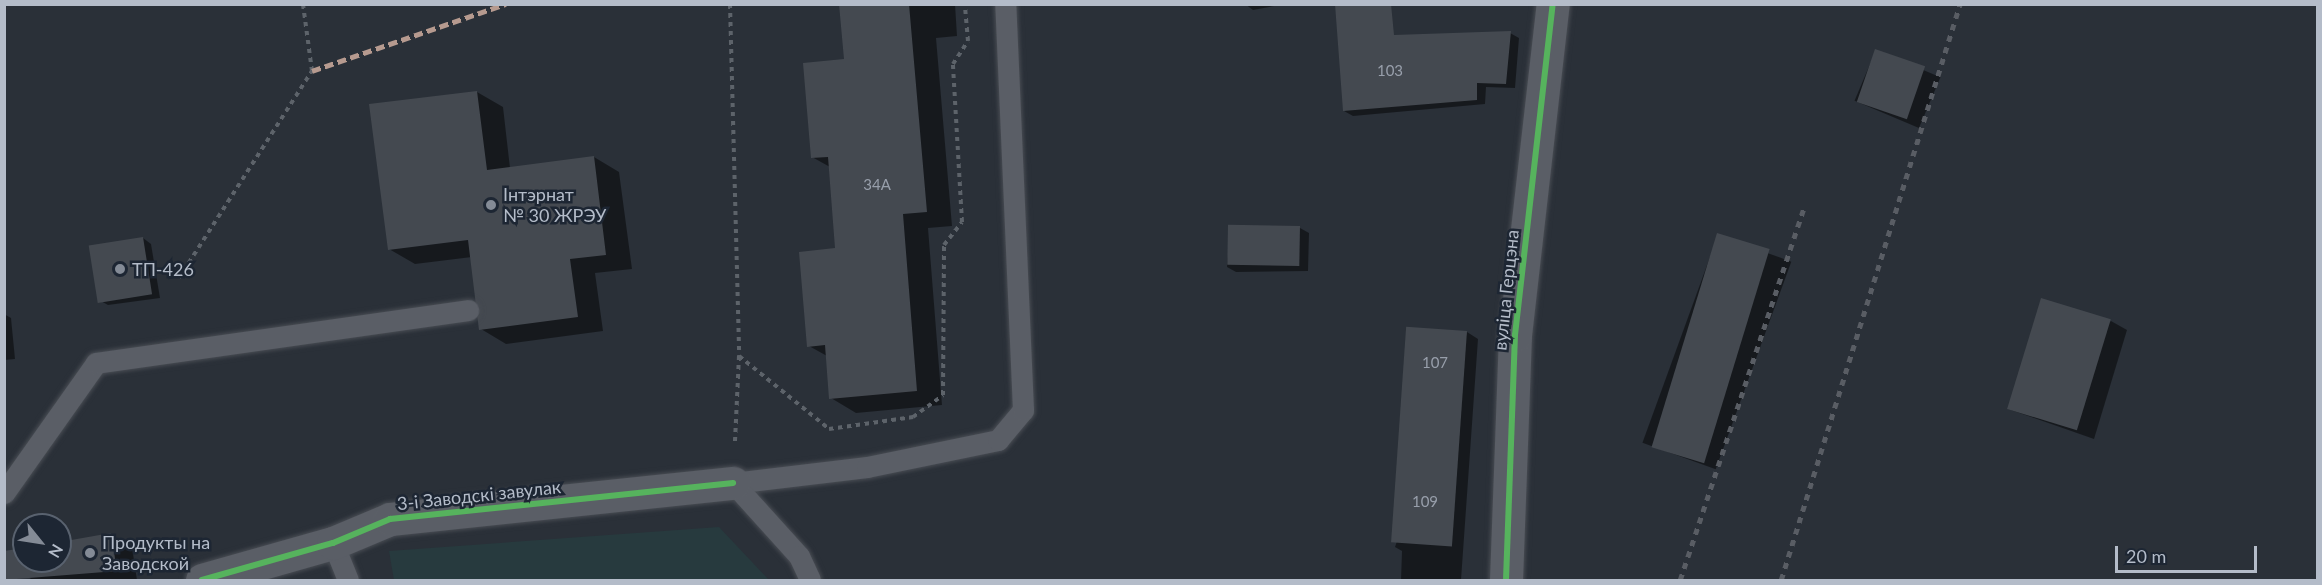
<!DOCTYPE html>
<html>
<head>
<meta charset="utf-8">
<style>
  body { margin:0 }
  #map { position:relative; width:2322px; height:585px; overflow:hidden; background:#2a3038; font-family:Lato,sans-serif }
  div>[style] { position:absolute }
  .green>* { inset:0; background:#273a3e }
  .shadow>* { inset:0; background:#0007; transform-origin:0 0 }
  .building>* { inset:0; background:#444950; transform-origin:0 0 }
  .path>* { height:4px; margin-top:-2px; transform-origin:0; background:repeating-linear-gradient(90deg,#5d636a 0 4.5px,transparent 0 9px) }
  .roads { filter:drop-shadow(0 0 2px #484c53) drop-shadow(0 0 2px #484c53) }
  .lane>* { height:21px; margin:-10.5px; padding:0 10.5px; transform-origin:10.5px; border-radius:10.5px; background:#5a5e66 }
  .street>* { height:33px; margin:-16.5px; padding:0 16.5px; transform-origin:16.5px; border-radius:16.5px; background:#5a5e66 }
  .rail>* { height:4.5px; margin-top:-2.25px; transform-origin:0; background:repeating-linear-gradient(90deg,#595d64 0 6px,transparent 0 12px) }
  .quiet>* { height:4.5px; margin-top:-2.25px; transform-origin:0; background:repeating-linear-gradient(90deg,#b69a8f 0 9px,transparent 0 13.5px) }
  .cycleway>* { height:6px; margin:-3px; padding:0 3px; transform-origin:3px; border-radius:3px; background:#56b35d }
  .dots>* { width:16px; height:16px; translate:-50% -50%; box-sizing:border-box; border:3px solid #1d2633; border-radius:50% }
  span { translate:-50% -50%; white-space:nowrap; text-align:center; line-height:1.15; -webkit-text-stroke:5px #1d2633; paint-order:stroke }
  .number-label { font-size:15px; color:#989fab }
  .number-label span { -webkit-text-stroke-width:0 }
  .poi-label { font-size:18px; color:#b4bcc9 }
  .left { translate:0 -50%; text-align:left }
  .street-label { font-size:18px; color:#b4bcc9 }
  .frame { position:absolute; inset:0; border:6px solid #b4bcc9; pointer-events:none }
  .north { position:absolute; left:12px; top:513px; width:60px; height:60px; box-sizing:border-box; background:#1d2633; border:2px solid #59626f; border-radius:50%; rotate:120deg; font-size:16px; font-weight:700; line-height:24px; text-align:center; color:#b4bcc9 }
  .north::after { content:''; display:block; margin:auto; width:21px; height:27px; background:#848b96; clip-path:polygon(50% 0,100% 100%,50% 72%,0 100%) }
  .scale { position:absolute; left:2115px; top:546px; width:142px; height:27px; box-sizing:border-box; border:3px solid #b4bcc9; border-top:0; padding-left:8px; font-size:18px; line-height:21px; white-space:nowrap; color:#b4bcc9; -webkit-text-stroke:4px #1d2633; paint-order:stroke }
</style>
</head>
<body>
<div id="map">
  <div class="green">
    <i style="clip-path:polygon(719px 527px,769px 580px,394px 580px,389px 551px)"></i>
  </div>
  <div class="shadow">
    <i style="clip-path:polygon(841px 4px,955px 4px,957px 36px,936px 38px,952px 226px,928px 228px,942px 405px,856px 413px,831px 398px,827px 356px,809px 346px,837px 250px,830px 167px,812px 157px,845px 61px)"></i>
    <i style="clip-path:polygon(1245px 4px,1285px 4px,1253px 10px)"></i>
    <i style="clip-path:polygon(1510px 33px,1519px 38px,1515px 88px,1486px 87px,1485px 104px,1353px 116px,1344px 111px)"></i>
    <i style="left:1876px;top:50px;width:70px;height:55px;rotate:23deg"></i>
    <i style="clip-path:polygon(477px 92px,503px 107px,510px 168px,594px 157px,619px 172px,632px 269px,595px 273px,603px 331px,506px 344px,481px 329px,472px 257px,415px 264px,389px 249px)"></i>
    <i style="clip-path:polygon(1300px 228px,1309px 233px,1308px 271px,1236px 272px,1227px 267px,1230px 230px)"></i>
    <i style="left:1718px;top:235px;width:78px;height:221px;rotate:20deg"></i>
    <i style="clip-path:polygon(143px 238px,151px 244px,160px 298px,108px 305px,99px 300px)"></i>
    <i style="clip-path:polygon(4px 314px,11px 318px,15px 359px,4px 360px)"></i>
    <i style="clip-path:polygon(2111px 321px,2127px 330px,2094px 439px,2008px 409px)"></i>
    <i style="clip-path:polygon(1467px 332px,1478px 339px,1461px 580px,1401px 580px,1402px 551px,1395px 547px)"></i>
    <i style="clip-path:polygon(110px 535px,132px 547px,137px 580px,33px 580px,24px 575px,24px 550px,24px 561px,60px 561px,60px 543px)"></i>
  </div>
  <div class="building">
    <i style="clip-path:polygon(839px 4px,909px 4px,927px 212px,903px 214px,917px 391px,829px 399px,825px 345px,807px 347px,799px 252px,835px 248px,828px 157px,811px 158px,803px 63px,844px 59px)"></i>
    <i style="clip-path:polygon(1335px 4px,1391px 4px,1394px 35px,1511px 31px,1506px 84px,1477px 83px,1477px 100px,1343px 111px)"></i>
    <i style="left:1875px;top:49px;width:53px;height:56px;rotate:19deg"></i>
    <i style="clip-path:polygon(477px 91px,487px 170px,594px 156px,606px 255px,570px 259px,578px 317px,479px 330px,468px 240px,388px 250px,369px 104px)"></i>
    <i style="left:1300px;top:226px;width:40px;height:72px;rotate:91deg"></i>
    <i style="left:1717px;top:233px;width:55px;height:224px;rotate:17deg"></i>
    <i style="left:143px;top:237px;width:58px;height:55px;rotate:81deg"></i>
    <i style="left:2041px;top:298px;width:73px;height:116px;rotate:17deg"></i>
    <i style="left:1467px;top:331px;width:216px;height:61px;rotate:94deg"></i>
    <i style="clip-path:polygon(111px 533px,117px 571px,4px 580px,4px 551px,24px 548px,24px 561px,60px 561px,60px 542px)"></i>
  </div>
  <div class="path">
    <i style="left:730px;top:4px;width:352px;rotate:88.5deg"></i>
    <i style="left:739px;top:356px;width:86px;rotate:92.7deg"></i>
    <i style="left:179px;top:278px;width:246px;rotate:-57.3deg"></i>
    <i style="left:312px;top:71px;width:68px;rotate:-97.7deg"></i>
    <i style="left:739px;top:356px;width:116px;rotate:39deg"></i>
    <i style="left:829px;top:429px;width:85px;rotate:-8.1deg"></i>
    <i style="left:913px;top:417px;width:37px;rotate:-36deg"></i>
    <i style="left:943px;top:395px;width:150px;rotate:-89.6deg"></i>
    <i style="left:944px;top:245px;width:29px;rotate:-52deg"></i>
    <i style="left:962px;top:222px;width:158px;rotate:-93.3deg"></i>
    <i style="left:953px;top:64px;width:27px;rotate:-57deg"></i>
    <i style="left:968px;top:41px;width:37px;rotate:-95deg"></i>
  </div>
  <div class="roads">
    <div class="lane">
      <i style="left:733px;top:483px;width:135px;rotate:-6.8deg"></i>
      <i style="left:867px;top:467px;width:134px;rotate:-11.6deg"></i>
      <i style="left:998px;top:440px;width:39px;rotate:-50deg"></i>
      <i style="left:1023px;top:410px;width:406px;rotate:-92.5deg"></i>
      <i style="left:733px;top:483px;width:98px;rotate:47.9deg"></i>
      <i style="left:799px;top:556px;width:26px;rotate:65deg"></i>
      <i style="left:4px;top:493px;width:159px;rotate:-54.7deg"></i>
      <i style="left:96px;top:363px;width:376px;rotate:-8.1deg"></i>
      <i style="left:333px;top:543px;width:40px;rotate:68deg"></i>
    </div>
    <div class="street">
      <i style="left:202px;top:580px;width:136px;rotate:-15.8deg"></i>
      <i style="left:333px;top:543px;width:62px;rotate:-22.8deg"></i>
      <i style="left:390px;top:519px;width:345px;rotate:-6deg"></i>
      <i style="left:1506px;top:580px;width:245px;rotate:-87.9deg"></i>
      <i style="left:1515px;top:335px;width:333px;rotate:-83.5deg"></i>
    </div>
  </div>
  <div class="rail">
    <i style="left:1680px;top:580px;width:393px;rotate:-71.6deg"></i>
    <i style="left:1781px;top:580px;width:603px;rotate:-72.74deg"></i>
  </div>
  <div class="quiet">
    <i style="left:312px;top:71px;width:205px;rotate:-19.1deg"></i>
  </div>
  <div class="cycleway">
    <i style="left:202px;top:580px;width:136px;rotate:-15.8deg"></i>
    <i style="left:333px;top:543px;width:62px;rotate:-22.8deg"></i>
    <i style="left:390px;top:519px;width:345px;rotate:-6deg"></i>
    <i style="left:1506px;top:580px;width:245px;rotate:-87.9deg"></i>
    <i style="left:1515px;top:335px;width:333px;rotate:-83.5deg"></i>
  </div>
  <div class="dots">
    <i style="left:491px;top:205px;background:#848b96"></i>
    <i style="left:120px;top:269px;background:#848b96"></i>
    <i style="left:90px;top:553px;background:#848b96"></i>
  </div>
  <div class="number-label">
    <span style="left:1390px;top:71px">103</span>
    <span style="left:877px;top:185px">34А</span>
    <span style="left:1435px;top:363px">107</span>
    <span style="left:1425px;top:502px">109</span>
  </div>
  <div class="poi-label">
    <span class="left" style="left:503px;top:205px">Інтэрнат<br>№ 30 ЖРЭУ</span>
    <span class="left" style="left:132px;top:269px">ТП-426</span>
    <span class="left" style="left:102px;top:553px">Продукты на<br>Заводской</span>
  </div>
  <div class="street-label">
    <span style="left:1506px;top:290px;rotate:-84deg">вуліца Герцэна</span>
    <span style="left:479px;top:495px;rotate:-6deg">3-і Заводскі завулак</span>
  </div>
  <div class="frame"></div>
  <div class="north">N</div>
  <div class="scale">20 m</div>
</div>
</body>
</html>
